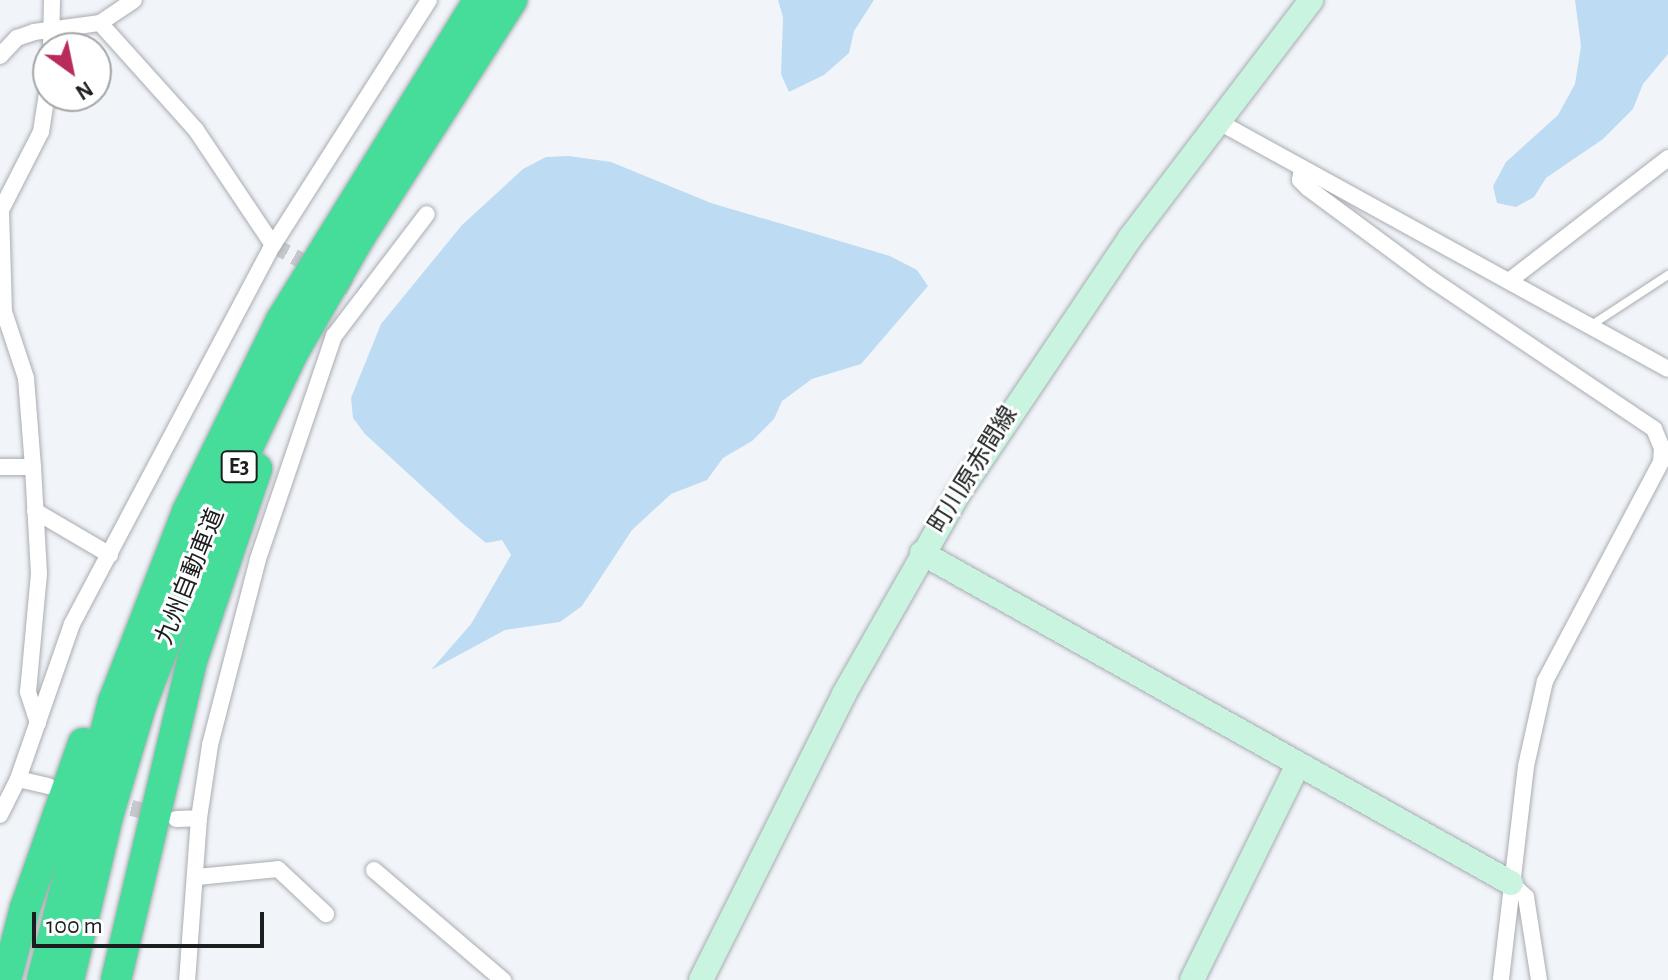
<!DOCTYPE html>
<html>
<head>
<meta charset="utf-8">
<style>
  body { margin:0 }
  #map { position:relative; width:1668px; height:980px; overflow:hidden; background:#f1f5fa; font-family:"Alegreya Sans","Noto Sans JP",sans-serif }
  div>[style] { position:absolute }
  .water>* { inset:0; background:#bedbf4 }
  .street-tunnel>* { height:16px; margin-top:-8px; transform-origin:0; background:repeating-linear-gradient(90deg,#c6cace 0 16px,transparent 0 24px) }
  .roads { filter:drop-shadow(0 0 2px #a9acb1) drop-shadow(0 0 2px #a9acb1) }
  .lane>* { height:8px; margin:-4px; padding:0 4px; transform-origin:4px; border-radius:4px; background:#fff }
  .street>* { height:16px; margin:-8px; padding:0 8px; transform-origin:8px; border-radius:8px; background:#fff }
  .secondary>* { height:24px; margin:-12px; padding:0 12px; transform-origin:12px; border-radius:12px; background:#c8f4e0 }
  .highway>* { height:30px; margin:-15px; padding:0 15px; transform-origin:15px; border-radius:15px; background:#46dc99 }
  span { translate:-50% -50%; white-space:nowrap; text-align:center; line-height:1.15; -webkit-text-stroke:6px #fff; paint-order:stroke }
  .shield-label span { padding:2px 6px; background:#fff; border:2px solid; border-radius:6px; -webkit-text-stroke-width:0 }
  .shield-label { font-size:22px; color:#1b1d1e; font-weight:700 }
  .street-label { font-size:24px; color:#1b1d1e }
  .north { position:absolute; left:32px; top:32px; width:80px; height:80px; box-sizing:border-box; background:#fff; border:2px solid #a4a5a5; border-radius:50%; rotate:147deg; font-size:22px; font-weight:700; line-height:32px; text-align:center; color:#1b1d1e }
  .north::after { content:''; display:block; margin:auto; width:28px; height:36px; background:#b92b5d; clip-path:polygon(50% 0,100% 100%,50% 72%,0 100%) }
  .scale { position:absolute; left:32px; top:912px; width:232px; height:36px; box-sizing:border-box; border:4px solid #1b1d1e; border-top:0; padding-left:10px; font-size:24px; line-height:28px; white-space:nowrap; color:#1b1d1e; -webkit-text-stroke:6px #fff; paint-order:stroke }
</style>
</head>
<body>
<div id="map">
  <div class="water">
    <i style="clip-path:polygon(778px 0,874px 0,854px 31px,849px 53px,824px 75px,789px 92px,781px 74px,783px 17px)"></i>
    <i style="clip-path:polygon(1575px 0,1668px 0,1668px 54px,1643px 84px,1633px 109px,1603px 139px,1546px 178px,1534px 197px,1516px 207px,1497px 203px,1493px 186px,1506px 162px,1558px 115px,1575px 84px,1581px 46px)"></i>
    <i style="clip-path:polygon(569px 156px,611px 162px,711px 203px,890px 256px,917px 270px,928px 286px,861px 364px,812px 379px,782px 401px,774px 419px,752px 441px,723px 458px,707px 480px,671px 494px,632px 530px,582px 606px,560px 622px,505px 630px,431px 670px,471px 624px,511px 555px,502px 540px,486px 543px,462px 523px,365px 434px,353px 418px,351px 398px,381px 324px,462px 225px,523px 169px,546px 157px)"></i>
  </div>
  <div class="street-tunnel">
    <i style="left:273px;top:245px;width:104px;rotate:28.8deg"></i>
    <i style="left:108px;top:802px;width:57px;rotate:14.3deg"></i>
  </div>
  <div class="roads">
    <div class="lane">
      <i style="left:1590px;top:326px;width:93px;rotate:-33.2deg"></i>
    </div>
    <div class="street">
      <i style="left:100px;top:23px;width:41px;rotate:-34.1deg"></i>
      <i style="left:51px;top:48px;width:48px;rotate:-88.8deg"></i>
      <i style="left:0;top:56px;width:25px;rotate:-47deg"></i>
      <i style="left:17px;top:38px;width:18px;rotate:-19deg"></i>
      <i style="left:34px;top:32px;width:67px;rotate:-7.8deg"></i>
      <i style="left:100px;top:23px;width:144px;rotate:48.1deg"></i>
      <i style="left:196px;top:130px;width:138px;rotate:56.2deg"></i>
      <i style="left:1219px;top:122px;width:512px;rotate:28.82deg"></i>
      <i style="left:1302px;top:168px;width:12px;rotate:99deg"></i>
      <i style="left:1300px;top:180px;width:11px;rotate:45deg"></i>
      <i style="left:1308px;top:188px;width:153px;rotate:36.5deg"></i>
      <i style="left:1431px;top:279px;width:269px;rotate:33.9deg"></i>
      <i style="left:1654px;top:429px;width:21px;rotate:67deg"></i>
      <i style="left:1662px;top:448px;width:14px;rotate:94deg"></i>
      <i style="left:1661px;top:462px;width:248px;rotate:117.9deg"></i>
      <i style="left:1545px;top:681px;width:87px;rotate:102.6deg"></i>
      <i style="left:1526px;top:766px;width:215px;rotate:96.7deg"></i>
      <i style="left:1509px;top:281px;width:201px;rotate:-37.7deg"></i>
      <i style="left:0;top:467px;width:33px"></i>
      <i style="left:35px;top:511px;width:87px;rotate:30.4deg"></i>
      <i style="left:38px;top:723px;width:33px;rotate:-108deg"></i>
      <i style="left:28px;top:692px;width:119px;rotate:-84.7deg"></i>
      <i style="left:39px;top:574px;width:107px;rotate:-93.2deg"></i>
      <i style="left:33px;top:467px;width:89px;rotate:-94.5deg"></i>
      <i style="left:26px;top:378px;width:70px;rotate:-108.4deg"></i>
      <i style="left:4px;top:312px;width:102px;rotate:-91.7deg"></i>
      <i style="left:1px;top:210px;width:88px;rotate:-62.9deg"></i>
      <i style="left:41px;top:132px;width:46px;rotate:-81.2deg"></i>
      <i style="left:18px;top:779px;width:31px;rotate:13deg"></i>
      <i style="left:0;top:815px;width:40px;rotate:-63.4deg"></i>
      <i style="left:18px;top:779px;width:164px;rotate:-70.8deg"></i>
      <i style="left:72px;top:624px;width:429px;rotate:-62.1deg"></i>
      <i style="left:273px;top:245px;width:290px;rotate:-57.5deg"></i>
      <i style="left:199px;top:818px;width:74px;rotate:-81.4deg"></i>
      <i style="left:210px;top:745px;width:192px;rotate:-75.5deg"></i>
      <i style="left:258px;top:559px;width:236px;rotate:-71.2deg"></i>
      <i style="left:334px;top:336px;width:153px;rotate:-52.7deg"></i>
      <i style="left:176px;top:819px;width:23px;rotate:-2deg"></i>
      <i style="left:199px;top:818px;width:162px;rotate:94.2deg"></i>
      <i style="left:374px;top:870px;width:170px;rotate:40.5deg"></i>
      <i style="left:197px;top:877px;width:81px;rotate:-5.6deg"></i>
      <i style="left:278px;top:869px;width:66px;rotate:43.2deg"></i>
      <i style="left:1511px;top:883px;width:21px;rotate:43deg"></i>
      <i style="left:1526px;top:897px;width:84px;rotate:81.1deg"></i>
    </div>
    <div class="secondary">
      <i style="left:922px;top:553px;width:675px;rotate:29.26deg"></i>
      <i style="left:701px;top:980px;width:320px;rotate:-63.4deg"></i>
      <i style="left:844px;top:694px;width:230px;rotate:-60.3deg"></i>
      <i style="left:958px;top:494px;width:308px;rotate:-56.1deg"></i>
      <i style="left:1130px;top:238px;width:299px;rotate:-52.7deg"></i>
      <i style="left:1192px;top:980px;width:240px;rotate:-63.8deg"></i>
    </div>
    <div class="highway">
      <i style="left:6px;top:980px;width:74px;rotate:-75.2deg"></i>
      <i style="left:25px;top:908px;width:175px;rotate:-70.6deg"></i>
      <i style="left:42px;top:980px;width:287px;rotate:-75.7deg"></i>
      <i style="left:113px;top:702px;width:206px;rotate:-68.7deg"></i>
      <i style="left:188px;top:510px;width:212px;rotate:-63.9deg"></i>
      <i style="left:281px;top:320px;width:376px;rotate:-58.3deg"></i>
      <i style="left:69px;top:980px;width:169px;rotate:-76.6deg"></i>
      <i style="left:108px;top:816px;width:118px;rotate:-73.3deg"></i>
      <i style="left:142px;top:703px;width:189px;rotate:-68.9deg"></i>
      <i style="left:210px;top:527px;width:193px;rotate:-64.5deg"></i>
      <i style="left:293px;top:353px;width:134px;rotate:-60deg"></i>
      <i style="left:360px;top:237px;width:282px;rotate:-57.3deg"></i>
      <i style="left:116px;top:980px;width:331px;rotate:-76.6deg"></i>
      <i style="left:193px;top:658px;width:200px;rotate:-71.3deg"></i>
    </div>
  </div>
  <div class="shield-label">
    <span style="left:239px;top:467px">E3</span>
  </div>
  <div class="street-label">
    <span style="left:974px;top:470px;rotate:-58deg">町川原赤間線</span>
    <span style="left:191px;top:577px;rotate:-68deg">九州自動車道</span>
  </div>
  <div class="north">N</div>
  <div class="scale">100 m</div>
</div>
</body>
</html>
